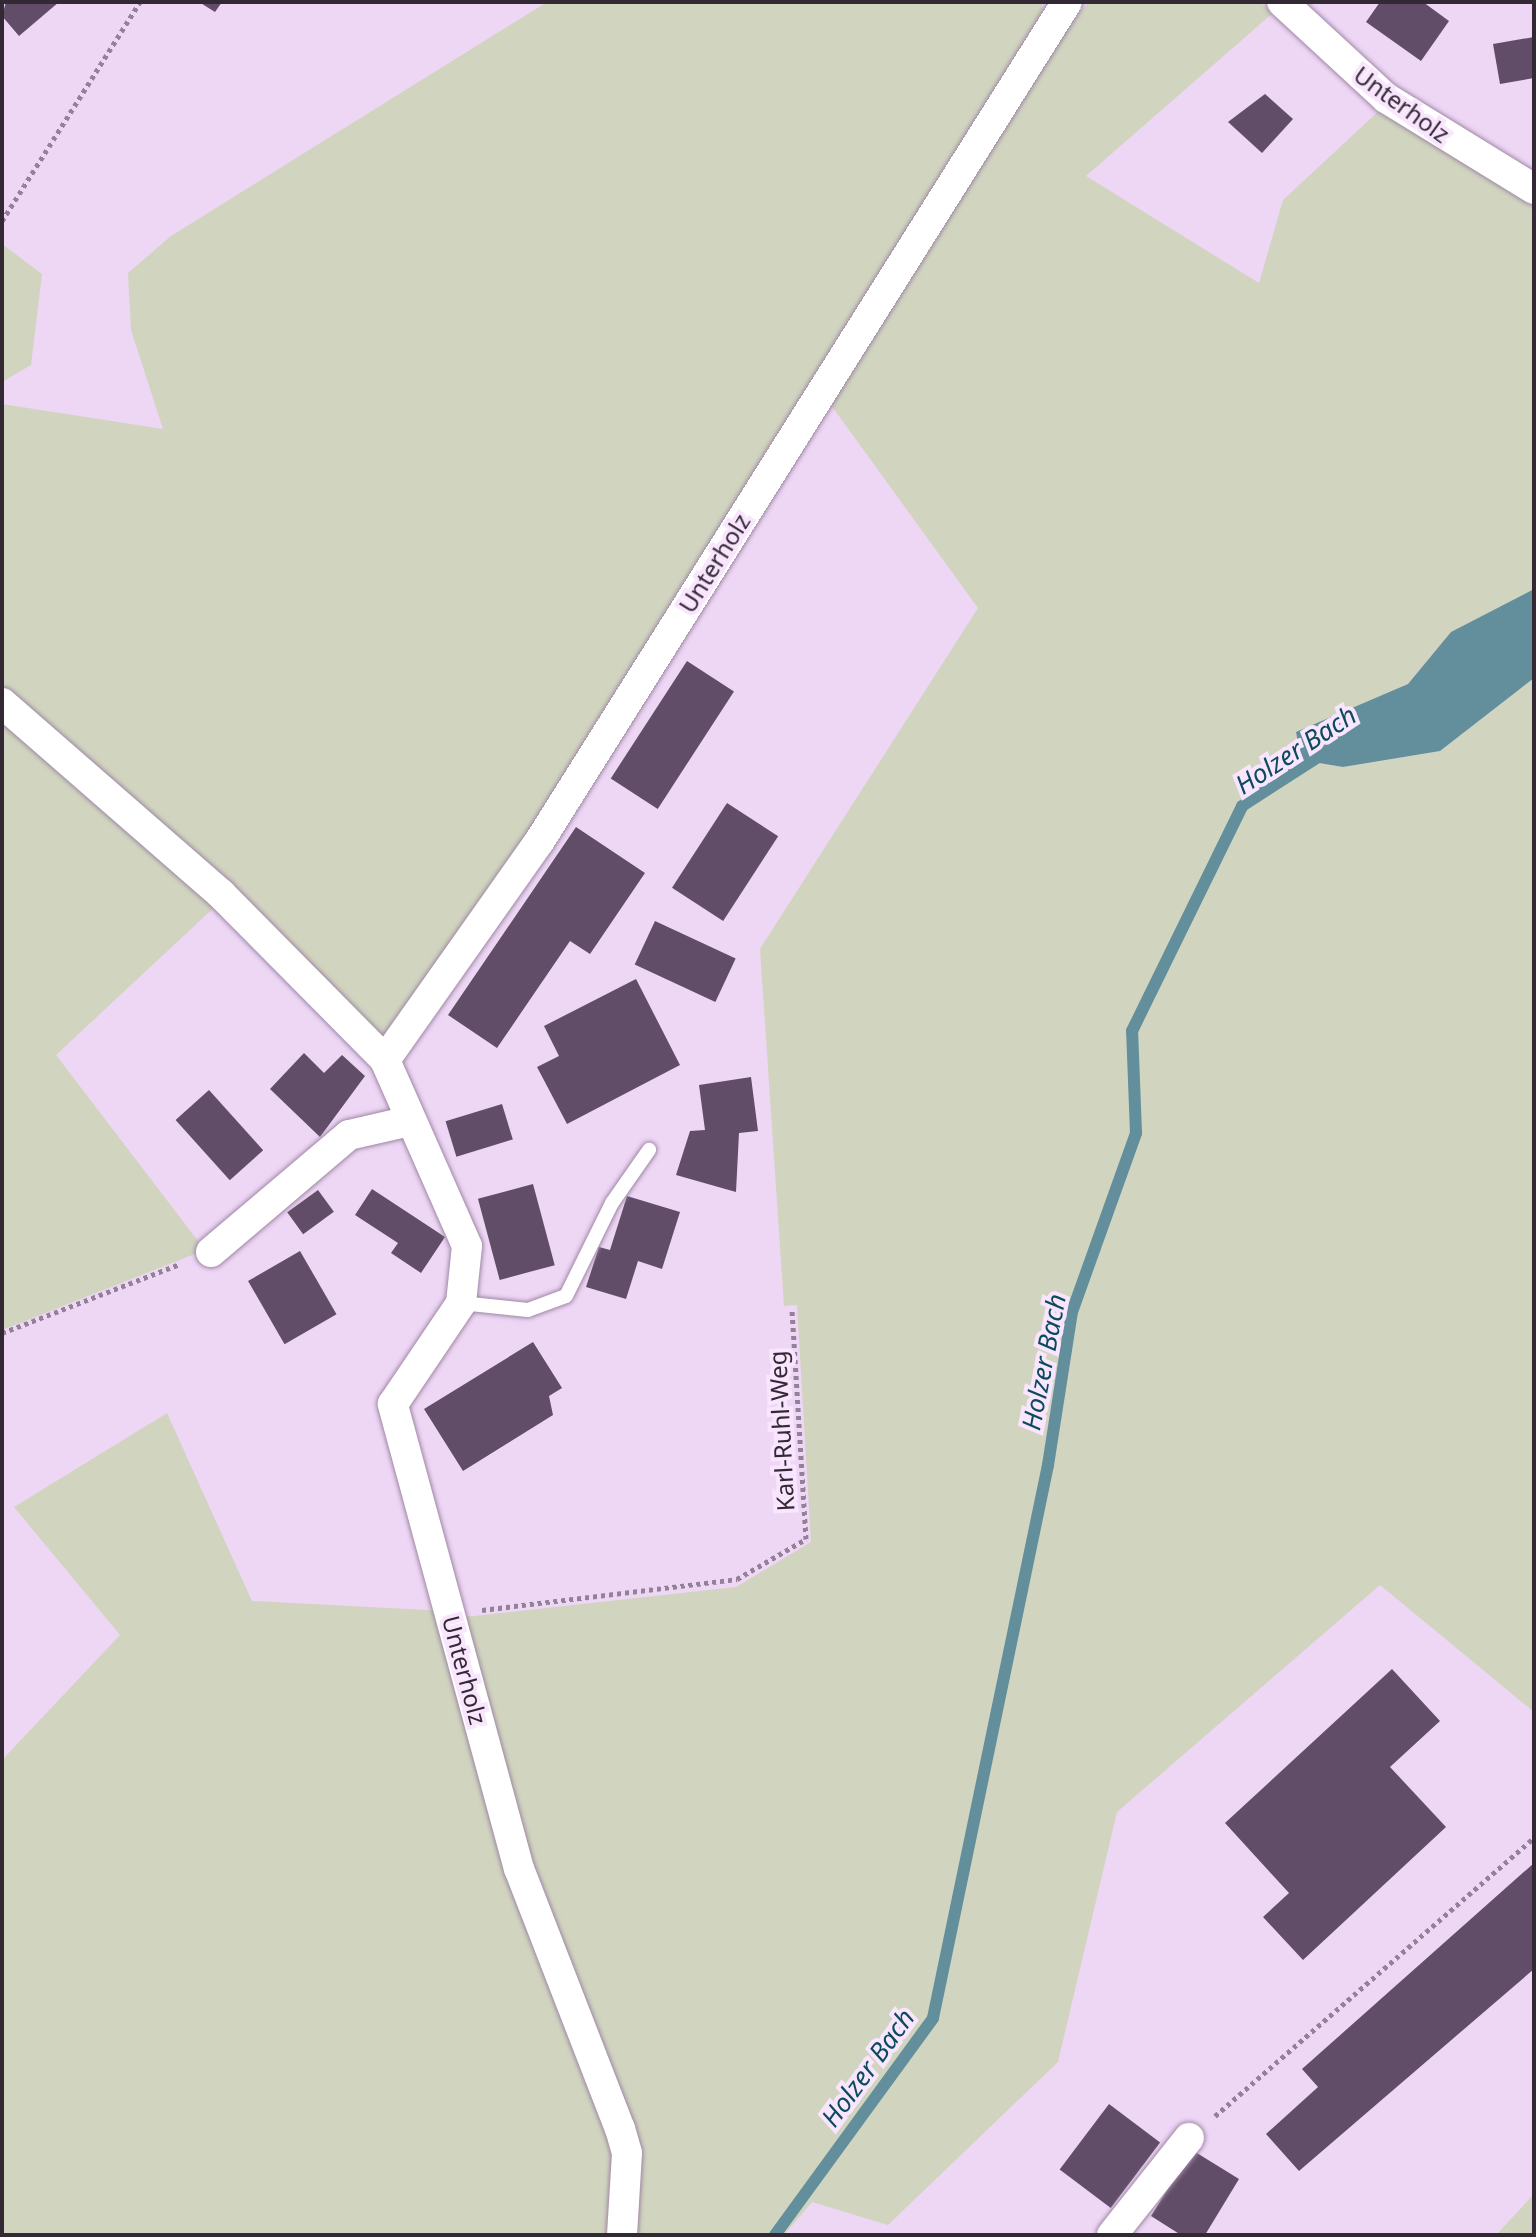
<!DOCTYPE html>
<html>
<head>
<meta charset="utf-8">
<style>
  body { margin:0 }
  #map { position:relative; width:1536px; height:2237px; overflow:hidden; background:#eed6f5; font-family:"Noto Sans",sans-serif }
  div>[style] { position:absolute }
  .green>* { inset:0; background:#d1d5bf }
  .water>* { inset:0; background:#638e9b }
  .stream>* { height:12px; margin:-6px; padding:0 6px; transform-origin:6px; border-radius:6px; background:#638e9b }
  .building>* { inset:0; background:#624d68; transform-origin:0 0 }
  .path>* { height:5px; margin-top:-2.5px; transform-origin:0; background:repeating-linear-gradient(90deg,#928197 0 4px,transparent 0 8px) }
  .roads { filter:drop-shadow(0 0 2px #9f88a5) drop-shadow(0 0 2px #9f88a5) }
  .service>* { height:14px; margin:-7px; padding:0 7px; transform-origin:7px; border-radius:7px; background:#fff }
  .minor>* { height:30px; margin:-15px; padding:0 15px; transform-origin:15px; border-radius:15px; background:#fff }
  span { translate:-50% -50%; white-space:nowrap; text-align:center; line-height:1.15; -webkit-text-stroke:8px #f9e5fe; paint-order:stroke }
  .street-label { font-size:24px; color:#332935 }
  .water-label { font-size:26px; color:#0c4b5b; font-style:italic }
  .frame { position:absolute; inset:0; border:4px solid #332935; pointer-events:none }
</style>
</head>
<body>
<div id="map">
  <div class="green">
    <i style="clip-path:polygon(547px 2px,1042px 2px,1043px 12px,752px 486px,385px 1052px,2px 694px,2px 404px,163px 429px,131px 330px,128px 273px,171px 236px)"></i>
    <i style="clip-path:polygon(1089px 2px,1259px 2px,1273px 13px,1086px 176px,1259px 283px,1283px 200px,1383px 107px,1534px 206px,1534px 589px,1451px 632px,1408px 684px,1296px 733px,1301px 760px,1343px 767px,1440px 751px,1534px 678px,1534px 1712px,1380px 1585px,1117px 1812px,1058px 2062px,888px 2225px,812px 2202px,784px 2235px,628px 2235px,633px 2152px,524px 1868px,456px 1618px,736px 1587px,811px 1542px,797px 1305px,784px 1306px,760px 949px,978px 608px,828px 401px,1061px 34px)"></i>
    <i style="clip-path:polygon(2px 244px,42px 274px,31px 365px,2px 382px)"></i>
    <i style="clip-path:polygon(2px 708px,221px 901px,56px 1055px,205px 1250px,2px 1330px)"></i>
    <i style="clip-path:polygon(167px 1413px,252px 1601px,446px 1611px,623px 2157px,617px 2235px,2px 2235px,2px 1760px,120px 1635px,14px 1507px)"></i>
    <i style="clip-path:polygon(1534px 2194px,1534px 2235px,1496px 2235px)"></i>
  </div>
  <div class="water">
    <i style="clip-path:polygon(1534px 589px,1534px 678px,1440px 751px,1343px 767px,1301px 760px,1296px 732px,1408px 684px,1451px 632px)"></i>
  </div>
  <div class="stream">
    <i style="left:775px;top:2235px;width:268px;rotate:-53.9deg"></i>
    <i style="left:933px;top:2018px;width:565px;rotate:-78.25deg"></i>
    <i style="left:1048px;top:1465px;width:155px;rotate:-81.1deg"></i>
    <i style="left:1072px;top:1312px;width:190px;rotate:-70.3deg"></i>
    <i style="left:1136px;top:1133px;width:102px;rotate:-92.2deg"></i>
    <i style="left:1132px;top:1031px;width:250px;rotate:-63.9deg"></i>
    <i style="left:1242px;top:806px;width:94px;rotate:-32.8deg"></i>
  </div>
  <div class="building">
    <i style="clip-path:polygon(6px 2px,59px 2px,19px 36px,2px 16px)"></i>
    <i style="clip-path:polygon(199px 2px,222px 2px,215px 12px)"></i>
    <i style="clip-path:polygon(1380px 2px,1423px 2px,1449px 21px,1421px 61px,1366px 22px)"></i>
    <i style="clip-path:polygon(1534px 37px,1534px 78px,1500px 84px,1493px 44px)"></i>
    <i style="clip-path:polygon(1265px 94px,1293px 119px,1262px 153px,1228px 122px)"></i>
    <i style="left:687px;top:661px;width:56px;height:140px;rotate:33deg"></i>
    <i style="left:727px;top:803px;width:61px;height:101px;rotate:33deg"></i>
    <i style="clip-path:polygon(576px 827px,645px 873px,590px 954px,570px 941px,497px 1048px,448px 1015px)"></i>
    <i style="left:655px;top:921px;width:89px;height:48px;rotate:25deg"></i>
    <i style="clip-path:polygon(636px 979px,680px 1065px,567px 1124px,537px 1067px,559px 1056px,544px 1026px)"></i>
    <i style="clip-path:polygon(304px 1053px,324px 1073px,342px 1055px,365px 1076px,320px 1137px,270px 1089px)"></i>
    <i style="clip-path:polygon(751px 1077px,758px 1131px,739px 1133px,736px 1192px,676px 1175px,690px 1131px,705px 1130px,699px 1085px)"></i>
    <i style="left:209px;top:1090px;width:81px;height:45px;rotate:48deg"></i>
    <i style="left:502px;top:1104px;width:37px;height:59px;rotate:73deg"></i>
    <i style="left:533px;top:1184px;width:84px;height:57px;rotate:75deg"></i>
    <i style="clip-path:polygon(372px 1189px,445px 1237px,421px 1273px,391px 1253px,398px 1243px,355px 1215px)"></i>
    <i style="left:318px;top:1190px;width:27px;height:38px;rotate:54deg"></i>
    <i style="clip-path:polygon(627px 1196px,680px 1212px,662px 1269px,638px 1261px,626px 1299px,586px 1287px,599px 1247px,610px 1250px)"></i>
    <i style="left:300px;top:1251px;width:73px;height:60px;rotate:60deg"></i>
    <i style="clip-path:polygon(533px 1342px,562px 1388px,549px 1396px,553px 1415px,463px 1471px,424px 1409px)"></i>
    <i style="clip-path:polygon(1392px 1669px,1440px 1721px,1390px 1767px,1446px 1827px,1303px 1960px,1263px 1917px,1289px 1893px,1225px 1823px)"></i>
    <i style="clip-path:polygon(1534px 1863px,1534px 1969px,1299px 2171px,1266px 2134px,1318px 2087px,1302px 2069px)"></i>
    <i style="left:1109px;top:2104px;width:64px;height:82px;rotate:37deg"></i>
    <i style="clip-path:polygon(1192px 2150px,1239px 2179px,1205px 2235px,1181px 2235px,1151px 2216px)"></i>
  </div>
  <div class="path">
    <i style="left:2px;top:221px;width:259px;rotate:-57.8deg"></i>
    <i style="left:2px;top:1333px;width:191px;rotate:-21.2deg"></i>
    <i style="left:482px;top:1610px;width:257px;rotate:-6.9deg"></i>
    <i style="left:737px;top:1579px;width:80px;rotate:-30.1deg"></i>
    <i style="left:806px;top:1539px;width:231px;rotate:-93.5deg"></i>
    <i style="left:1215px;top:2116px;width:423px;rotate:-41.1deg"></i>
  </div>
  <div class="roads">
    <div class="service">
      <i style="left:461px;top:1303px;width:67px;rotate:6deg"></i>
      <i style="left:528px;top:1310px;width:40px;rotate:-20.2deg"></i>
      <i style="left:566px;top:1296px;width:104px;rotate:-63.7deg"></i>
      <i style="left:612px;top:1203px;width:65px;rotate:-55.1deg"></i>
    </div>
    <div class="minor">
      <i style="left:1282px;top:2px;width:142px;rotate:42.7deg"></i>
      <i style="left:1386px;top:98px;width:174px;rotate:31.6deg"></i>
      <i style="left:2px;top:703px;width:291px;rotate:41.1deg"></i>
      <i style="left:221px;top:894px;width:233px;rotate:45.3deg"></i>
      <i style="left:211px;top:1252px;width:181px;rotate:-40.3deg"></i>
      <i style="left:349px;top:1135px;width:63px;rotate:-12.9deg"></i>
      <i style="left:622px;top:2235px;width:82px;rotate:-86.5deg"></i>
      <i style="left:627px;top:2153px;width:25px;rotate:-106deg"></i>
      <i style="left:620px;top:2129px;width:279px;rotate:-111.2deg"></i>
      <i style="left:519px;top:1869px;width:482px;rotate:-105.2deg"></i>
      <i style="left:393px;top:1404px;width:122px;rotate:-56deg"></i>
      <i style="left:461px;top:1303px;width:57px;rotate:-84deg"></i>
      <i style="left:467px;top:1246px;width:203px;rotate:-113.8deg"></i>
      <i style="left:385px;top:1060px;width:267px;rotate:-54.8deg"></i>
      <i style="left:539px;top:842px;width:992px;rotate:-57.85deg"></i>
      <i style="left:1112px;top:2235px;width:124px;rotate:-51.6deg"></i>
    </div>
  </div>
  <div class="street-label">
    <span style="left:1402px;top:104px;rotate:36deg">Unterholz</span>
    <span style="left:714px;top:563px;rotate:-58deg">Unterholz</span>
    <span style="left:781px;top:1431px;rotate:-93deg">Karl-Ruhl-Weg</span>
    <span style="left:465px;top:1670px;rotate:75deg">Unterholz</span>
  </div>
  <div class="water-label">
    <span style="left:1296px;top:750px;rotate:-33deg">Holzer Bach</span>
    <span style="left:1044px;top:1362px;rotate:-79deg">Holzer Bach</span>
    <span style="left:868px;top:2068px;rotate:-54deg">Holzer Bach</span>
  </div>
  <div class="frame"></div>
</div>
</body>
</html>
